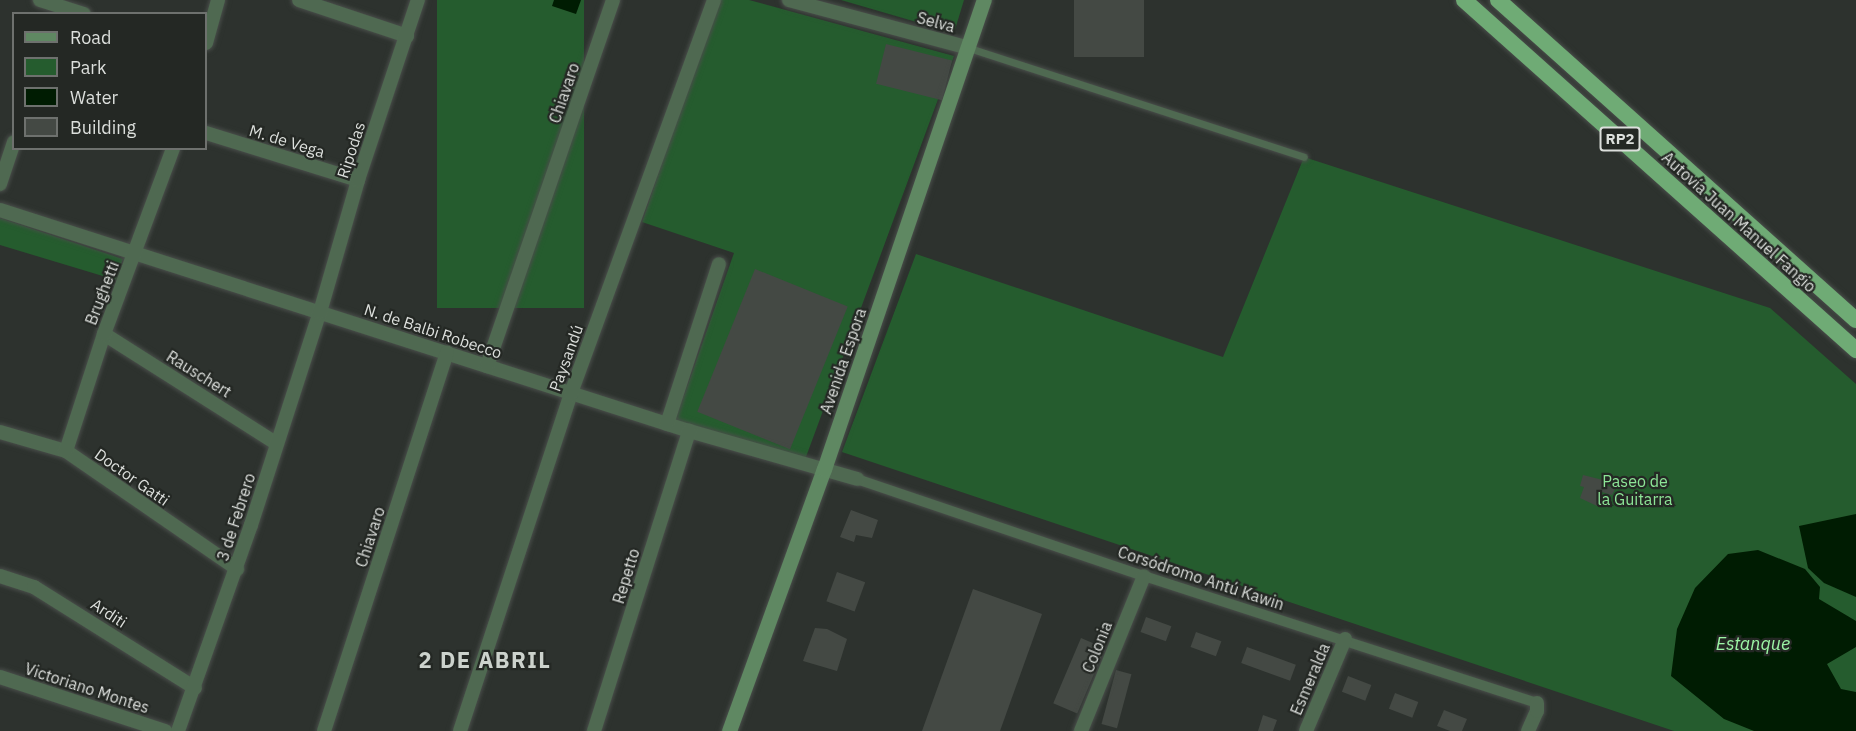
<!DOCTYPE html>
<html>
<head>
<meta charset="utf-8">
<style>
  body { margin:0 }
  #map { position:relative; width:1856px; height:731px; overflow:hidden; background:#2d322e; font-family:"IBM Plex Sans",sans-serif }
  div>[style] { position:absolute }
  .green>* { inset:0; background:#255c2e; transform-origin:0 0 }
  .water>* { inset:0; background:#001c02 }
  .building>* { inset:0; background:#444944; transform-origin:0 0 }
  .roads { filter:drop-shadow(0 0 2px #494e4a) drop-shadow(0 0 2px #494e4a) }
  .service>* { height:7px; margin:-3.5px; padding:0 3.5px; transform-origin:3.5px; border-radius:3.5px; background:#4f6951 }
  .pedestrian>* { height:10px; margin:-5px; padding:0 5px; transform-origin:5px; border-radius:5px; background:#4f6951 }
  .minor>* { height:14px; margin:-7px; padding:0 7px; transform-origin:7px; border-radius:7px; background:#4f6951 }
  .secondary>* { height:15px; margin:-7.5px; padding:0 7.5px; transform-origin:7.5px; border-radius:7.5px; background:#5f8862 }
  .trunk>* { height:16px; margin:-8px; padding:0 8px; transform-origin:8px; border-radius:8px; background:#6fab75 }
  span { translate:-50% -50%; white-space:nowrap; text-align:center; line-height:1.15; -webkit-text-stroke:4.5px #242824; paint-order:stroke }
  .shield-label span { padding:2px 4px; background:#242824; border:2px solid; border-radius:4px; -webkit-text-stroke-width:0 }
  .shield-label { font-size:15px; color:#dcdfdc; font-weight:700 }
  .street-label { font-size:16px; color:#dcdfdc }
  .park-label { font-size:16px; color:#8de597 }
  .water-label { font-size:18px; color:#9cf5a5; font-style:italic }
  .district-label { font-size:22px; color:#ccd2cc; font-weight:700; letter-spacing:1.5px }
  .legend { position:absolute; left:12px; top:12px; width:195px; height:138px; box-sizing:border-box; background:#242824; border:2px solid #6e716e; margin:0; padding:8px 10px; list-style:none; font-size:18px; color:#dcdfdc }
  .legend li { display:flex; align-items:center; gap:12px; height:30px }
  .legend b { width:30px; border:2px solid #6e716e }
</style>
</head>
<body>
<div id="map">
  <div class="green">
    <i style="left:437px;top:0;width:147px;height:308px"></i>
    <i style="clip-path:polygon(718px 0,749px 0,954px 56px,803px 465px,675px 421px,734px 253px,642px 222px)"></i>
    <i style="clip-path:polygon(841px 0,964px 0,954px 33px)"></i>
    <i style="clip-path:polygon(1304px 157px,1770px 308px,1856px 384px,1856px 731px,1674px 731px,842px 452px,916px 254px,1223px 357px)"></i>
    <i style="clip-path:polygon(0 218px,123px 259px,116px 280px,0 245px)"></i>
  </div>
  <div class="water">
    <i style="clip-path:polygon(554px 0,581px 0,576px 14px,552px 6px)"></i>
    <i style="clip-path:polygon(1856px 514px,1856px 597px,1824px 583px,1808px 568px,1799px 526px)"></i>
    <i style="clip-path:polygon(1758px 550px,1805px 569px,1820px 587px,1819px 599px,1856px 621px,1856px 647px,1827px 664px,1841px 689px,1856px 692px,1856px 731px,1754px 731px,1724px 719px,1671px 676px,1677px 629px,1695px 588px,1728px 554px)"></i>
  </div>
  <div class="building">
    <i style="left:1074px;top:0;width:70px;height:57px"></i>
    <i style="left:886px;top:44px;width:68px;height:41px;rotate:14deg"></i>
    <i style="left:755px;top:269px;width:100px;height:154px;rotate:22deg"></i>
    <i style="clip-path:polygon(1583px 475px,1607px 481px,1606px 485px,1615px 489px,1612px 495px,1602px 492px,1597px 506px,1580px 498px,1584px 487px,1580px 486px)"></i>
    <i style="clip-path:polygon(851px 510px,878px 520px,872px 538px,856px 535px,854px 542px,840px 537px)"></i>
    <i style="left:837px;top:572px;width:30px;height:31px;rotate:20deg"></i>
    <i style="clip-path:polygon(973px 589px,1042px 614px,1000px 731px,922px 731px)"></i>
    <i style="left:1146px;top:617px;width:27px;height:16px;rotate:20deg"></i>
    <i style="clip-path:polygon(815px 628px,827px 629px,847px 639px,837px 671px,803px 661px)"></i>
    <i style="left:1196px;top:632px;width:27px;height:16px;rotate:20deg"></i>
    <i style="left:1081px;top:638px;width:26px;height:71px;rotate:23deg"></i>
    <i style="left:1247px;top:647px;width:52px;height:17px;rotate:20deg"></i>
    <i style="left:1116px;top:670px;width:16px;height:56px;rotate:15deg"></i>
    <i style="left:1348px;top:676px;width:25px;height:17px;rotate:21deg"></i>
    <i style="left:1395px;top:693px;width:25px;height:17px;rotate:21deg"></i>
    <i style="clip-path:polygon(1444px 710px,1467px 719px,1462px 731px,1450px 731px,1437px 726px)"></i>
    <i style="clip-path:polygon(1263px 715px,1277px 720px,1273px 731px,1258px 731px)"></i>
  </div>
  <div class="roads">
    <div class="service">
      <i style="left:969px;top:48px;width:352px;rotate:18deg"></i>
    </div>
    <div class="pedestrian">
      <i style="left:857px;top:479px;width:303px;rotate:18.7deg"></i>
      <i style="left:1144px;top:576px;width:413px;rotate:17.9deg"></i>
    </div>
    <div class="minor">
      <i style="left:40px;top:0;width:46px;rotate:17.7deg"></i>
      <i style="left:299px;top:0;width:114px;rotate:18.4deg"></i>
      <i style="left:789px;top:0;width:186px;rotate:14.9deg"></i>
      <i style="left:206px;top:43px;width:45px;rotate:-74.4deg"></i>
      <i style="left:206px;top:133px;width:159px;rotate:17.2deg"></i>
      <i style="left:0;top:184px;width:44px;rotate:-71.6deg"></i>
      <i style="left:0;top:210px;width:724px;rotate:17.78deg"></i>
      <i style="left:689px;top:431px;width:175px;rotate:15.9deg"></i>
      <i style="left:104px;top:334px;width:204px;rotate:32.4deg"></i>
      <i style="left:487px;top:366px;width:387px;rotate:-71deg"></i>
      <i style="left:667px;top:424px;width:168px;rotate:-72deg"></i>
      <i style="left:0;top:432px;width:69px;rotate:16.1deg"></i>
      <i style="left:66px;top:451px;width:208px;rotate:34.6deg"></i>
      <i style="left:66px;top:451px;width:123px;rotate:-72deg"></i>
      <i style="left:104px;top:334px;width:198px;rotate:-69.6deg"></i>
      <i style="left:0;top:576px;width:36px;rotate:18deg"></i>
      <i style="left:34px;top:587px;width:190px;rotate:32.1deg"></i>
      <i style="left:0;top:677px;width:174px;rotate:18.1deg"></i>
      <i style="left:178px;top:731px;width:219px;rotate:-70.5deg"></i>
      <i style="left:251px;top:525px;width:224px;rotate:-72.1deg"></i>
      <i style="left:320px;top:312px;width:137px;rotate:-73.9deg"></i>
      <i style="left:358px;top:180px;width:190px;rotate:-71.6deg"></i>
      <i style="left:324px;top:731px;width:398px;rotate:-72deg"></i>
      <i style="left:460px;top:731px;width:356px;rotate:-71.8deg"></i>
      <i style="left:571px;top:393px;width:418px;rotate:-70deg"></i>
      <i style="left:594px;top:731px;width:315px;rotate:-72.4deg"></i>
      <i style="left:1081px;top:731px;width:167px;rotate:-67.9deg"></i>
      <i style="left:1306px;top:731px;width:100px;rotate:-67deg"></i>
      <i style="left:1528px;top:731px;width:22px;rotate:-66deg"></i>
      <i style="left:1537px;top:711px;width:8px;rotate:-90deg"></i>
    </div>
    <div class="secondary">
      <i style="left:729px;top:731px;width:279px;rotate:-70.1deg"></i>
      <i style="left:824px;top:469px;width:496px;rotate:-71.2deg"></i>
    </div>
    <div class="trunk">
      <i style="left:1464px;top:0;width:526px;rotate:41.76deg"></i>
      <i style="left:1498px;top:0;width:480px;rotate:41.8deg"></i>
    </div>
  </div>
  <div class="shield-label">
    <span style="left:1620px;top:139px">RP2</span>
  </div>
  <div class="street-label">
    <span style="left:936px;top:22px;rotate:15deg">Selva</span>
    <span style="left:564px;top:93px;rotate:-71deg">Chiavaro</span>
    <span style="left:287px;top:141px;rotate:17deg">M. de Vega</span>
    <span style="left:351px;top:150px;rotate:-72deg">Ripodas</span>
    <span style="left:1739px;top:222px;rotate:42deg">Autovía Juan Manuel Fangio</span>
    <span style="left:102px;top:293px;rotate:-69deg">Brughetti</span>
    <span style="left:433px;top:331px;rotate:18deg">N. de Balbi Robecco</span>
    <span style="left:566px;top:358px;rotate:-70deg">Paysandú</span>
    <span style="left:843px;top:361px;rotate:-71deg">Avenida Espora</span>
    <span style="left:199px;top:374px;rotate:32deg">Rauschert</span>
    <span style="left:132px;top:477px;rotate:35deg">Doctor Gatti</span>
    <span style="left:236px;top:517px;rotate:-72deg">3 de Febrero</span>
    <span style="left:370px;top:537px;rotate:-72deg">Chiavaro</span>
    <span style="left:626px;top:576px;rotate:-73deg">Repetto</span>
    <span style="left:1201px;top:578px;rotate:18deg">Corsódromo Antú Kawin</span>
    <span style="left:109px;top:613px;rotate:33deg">Arditi</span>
    <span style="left:1097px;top:647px;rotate:-68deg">Colonia</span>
    <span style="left:1310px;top:679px;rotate:-67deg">Esmeralda</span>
    <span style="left:87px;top:688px;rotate:18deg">Victoriano Montes</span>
  </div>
  <div class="park-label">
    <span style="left:1635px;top:490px">Paseo de<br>la Guitarra</span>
  </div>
  <div class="water-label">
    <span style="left:1753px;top:644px">Estanque</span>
  </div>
  <div class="district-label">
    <span style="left:485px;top:660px">2 DE ABRIL</span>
  </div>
  <ul class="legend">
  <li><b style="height:8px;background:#5f8862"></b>Road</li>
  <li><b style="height:16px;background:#255c2e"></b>Park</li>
  <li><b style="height:16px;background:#001c02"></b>Water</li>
  <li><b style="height:16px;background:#444944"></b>Building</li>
  </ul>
</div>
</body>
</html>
